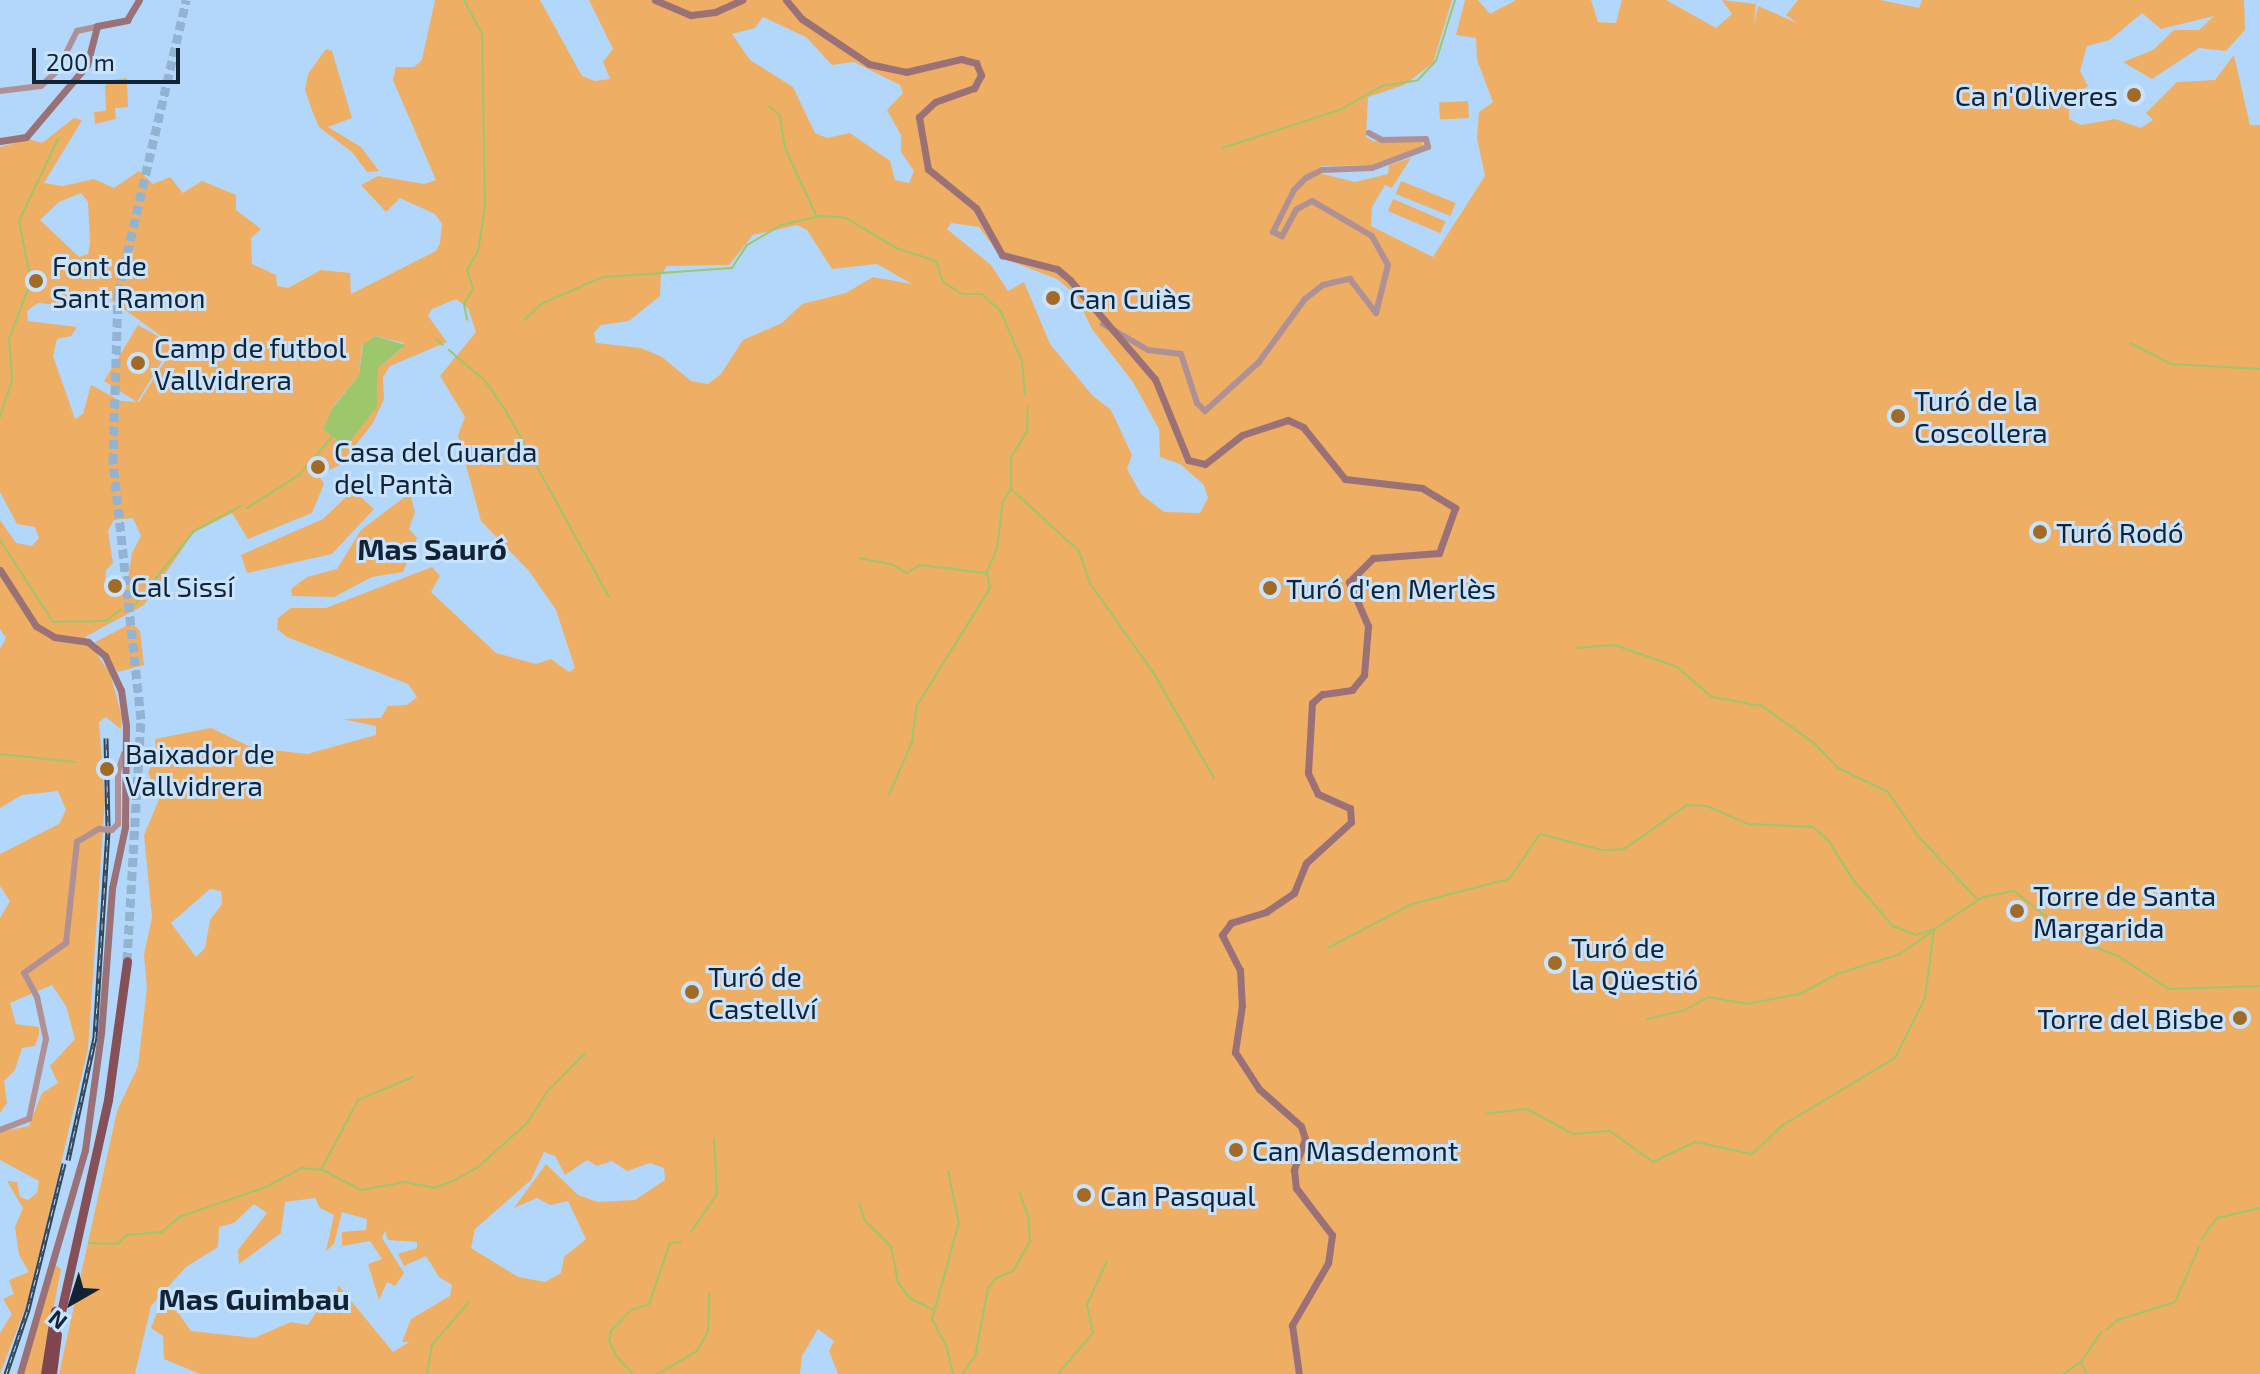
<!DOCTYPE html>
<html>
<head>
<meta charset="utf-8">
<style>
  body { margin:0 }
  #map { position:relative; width:2260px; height:1374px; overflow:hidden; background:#b3d7fb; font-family:"Exo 2",sans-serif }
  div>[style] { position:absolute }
  .green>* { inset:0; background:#eeae64; transform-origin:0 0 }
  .water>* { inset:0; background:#9ec66b }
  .stream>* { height:2px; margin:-1px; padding:0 1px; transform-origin:1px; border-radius:1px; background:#9ec66b }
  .trunk-tunnel>* { height:9px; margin-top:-4.5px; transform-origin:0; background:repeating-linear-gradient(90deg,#93b3d3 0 9px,transparent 0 13.5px) }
  .tertiary>* { height:6px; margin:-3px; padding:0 3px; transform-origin:3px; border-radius:3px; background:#af9195 }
  .secondary>* { height:7px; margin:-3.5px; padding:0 3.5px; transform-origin:3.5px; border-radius:3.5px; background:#9b7178 }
  .trunk>* { height:9px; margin:-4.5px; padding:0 4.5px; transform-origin:4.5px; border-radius:4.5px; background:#865059 }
  .motorway>* { height:9px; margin:-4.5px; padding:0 4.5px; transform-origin:4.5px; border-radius:4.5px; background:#7f4650 }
  .rail>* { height:5px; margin-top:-2.5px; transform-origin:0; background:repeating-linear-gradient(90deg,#c8e3ff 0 6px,#31465b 0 12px); box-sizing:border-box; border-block:2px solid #31465b }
  .tertiary-bridge>* { height:6px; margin:-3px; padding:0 3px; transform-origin:3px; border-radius:3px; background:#af9195 }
  .dots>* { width:22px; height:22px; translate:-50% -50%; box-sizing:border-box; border:4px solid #c8e3ff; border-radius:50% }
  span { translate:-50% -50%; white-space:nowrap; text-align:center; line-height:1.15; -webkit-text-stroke:6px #c8e3ff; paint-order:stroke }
  .poi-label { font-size:28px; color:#122334 }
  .right { translate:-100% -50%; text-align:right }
  .left { translate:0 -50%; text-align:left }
  .neighbourhood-label { font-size:30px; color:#122334; font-weight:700 }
  .north { position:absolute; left:32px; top:1262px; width:80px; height:80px; -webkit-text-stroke:6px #c8e3ff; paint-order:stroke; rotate:219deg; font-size:22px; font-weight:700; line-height:32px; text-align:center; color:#122334 }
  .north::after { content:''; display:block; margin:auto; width:28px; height:36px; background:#122334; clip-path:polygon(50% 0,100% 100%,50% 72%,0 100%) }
  .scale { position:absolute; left:32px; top:48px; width:148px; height:36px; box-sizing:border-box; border:4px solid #122334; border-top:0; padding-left:10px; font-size:24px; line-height:28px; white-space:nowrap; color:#122334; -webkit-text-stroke:6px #c8e3ff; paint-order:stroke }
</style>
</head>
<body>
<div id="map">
  <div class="green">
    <i style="clip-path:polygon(evenodd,435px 0,540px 0,582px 76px,595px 81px,610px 79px,603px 62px,613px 49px,589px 0,1452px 0,1433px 63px,1404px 85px,1368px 97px,1366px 137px,1373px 141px,1422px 141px,1424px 147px,1372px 165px,1322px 166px,1314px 172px,1355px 182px,1388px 174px,1389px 165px,1411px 158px,1392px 188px,1385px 185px,1372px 207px,1371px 226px,1433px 257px,1485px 176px,1477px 138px,1479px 112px,1493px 102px,1477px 60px,1476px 38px,1456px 35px,1465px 0,1478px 0,1490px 14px,1516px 0,1591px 0,1598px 22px,1616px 23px,1622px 0,1666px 0,1716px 28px,1732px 14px,1722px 0,1756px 4px,1754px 25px,1758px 6px,1797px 23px,1786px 15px,1798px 0,1880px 0,1919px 8px,1922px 0,2244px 0,2245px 30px,2226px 51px,2199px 48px,2152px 79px,2123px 62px,2153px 50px,2174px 30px,2199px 30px,2214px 16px,2161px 29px,2142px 13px,2110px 40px,2087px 46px,2080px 71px,2088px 86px,2069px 99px,2069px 119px,2081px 125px,2115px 119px,2141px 128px,2153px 120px,2146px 113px,2177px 82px,2215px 80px,2234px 55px,2250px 125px,2260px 125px,2260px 1374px,838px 1374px,829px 1351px,834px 1341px,818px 1329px,802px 1356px,800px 1374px,200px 1374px,164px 1359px,163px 1336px,151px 1328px,159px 1307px,177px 1311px,191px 1331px,254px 1338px,291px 1322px,308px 1325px,324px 1300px,336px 1300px,338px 1285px,393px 1352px,409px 1342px,402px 1342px,411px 1319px,450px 1296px,452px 1285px,439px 1277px,426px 1256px,404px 1266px,398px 1254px,417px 1248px,417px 1242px,388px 1240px,385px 1231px,382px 1238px,404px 1273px,395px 1286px,387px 1282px,379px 1300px,368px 1264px,382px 1259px,370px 1241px,342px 1246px,342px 1232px,366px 1230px,367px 1219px,342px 1212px,334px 1244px,326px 1251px,334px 1215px,320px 1208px,315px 1198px,285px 1202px,281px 1233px,239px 1264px,238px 1250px,267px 1213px,254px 1204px,234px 1223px,219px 1227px,218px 1247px,186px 1267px,151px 1306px,135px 1374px,59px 1374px,117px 1111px,138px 1066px,147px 988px,144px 955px,152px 917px,144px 835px,160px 797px,148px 773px,156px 756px,155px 739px,211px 728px,253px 748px,307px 754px,376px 735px,376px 726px,342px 719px,381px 718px,388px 706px,407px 705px,417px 697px,408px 684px,287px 637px,277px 629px,278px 618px,291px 608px,326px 608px,432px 567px,440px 576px,431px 592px,496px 653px,536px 664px,551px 659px,569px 672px,575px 668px,556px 610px,529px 571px,481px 521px,458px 435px,465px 417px,440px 376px,476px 332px,468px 308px,456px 299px,432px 309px,428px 316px,447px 342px,390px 366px,383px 377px,384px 399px,373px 423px,340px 465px,325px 472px,322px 463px,313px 466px,324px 484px,312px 513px,248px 539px,232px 513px,193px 533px,144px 605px,85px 637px,110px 673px,122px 717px,121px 729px,106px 717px,99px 722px,105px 800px,88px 1049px,29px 1299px,0 1374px,0 1333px,12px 1314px,3px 1299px,14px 1294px,9px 1280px,29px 1272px,19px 1255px,15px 1227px,23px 1208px,7px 1181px,17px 1182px,20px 1197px,28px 1200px,37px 1193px,39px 1181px,0 1160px,0 1132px,29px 1126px,42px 1093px,58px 1083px,50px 1066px,75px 1039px,66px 1006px,52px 985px,10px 1003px,16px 1024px,39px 1027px,39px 1035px,35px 1046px,22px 1048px,15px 1070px,4px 1081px,7px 1103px,0 1113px,0 918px,10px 901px,0 886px,0 854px,59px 824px,66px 810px,58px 791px,22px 795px,0 808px,0 649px,6px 638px,0 629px,0 520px,16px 543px,32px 546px,39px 538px,35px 527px,17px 524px,0 492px,0 147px,29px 139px,42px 143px,74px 118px,82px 120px,44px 183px,63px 186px,94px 179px,114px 188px,139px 171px,153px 184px,170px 177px,183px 193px,202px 181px,236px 195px,236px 210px,261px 229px,251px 238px,252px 264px,276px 275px,277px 286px,288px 288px,321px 270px,350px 273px,351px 294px,436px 251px,440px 243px,442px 224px,435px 214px,400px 198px,386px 212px,361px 185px,378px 176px,424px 184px,436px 180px,393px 80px,396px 67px,414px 67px,422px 60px,435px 0,763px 17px,806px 37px,832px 65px,854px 62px,900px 85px,903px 93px,887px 110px,901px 135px,901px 152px,914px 171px,909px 183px,895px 180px,890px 161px,850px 133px,827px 138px,815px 133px,793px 87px,750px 60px,732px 34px,755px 28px,763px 17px,435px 0,81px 193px,88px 202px,90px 243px,88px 254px,79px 257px,40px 220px,59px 202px,81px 193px,435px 0,951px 223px,979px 227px,1002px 258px,1057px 279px,1075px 294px,1092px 329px,1133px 382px,1159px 429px,1160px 457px,1180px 464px,1204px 485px,1208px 498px,1200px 513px,1164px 512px,1141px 494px,1127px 469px,1132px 455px,1111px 410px,1092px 395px,1050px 344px,1024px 282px,1008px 291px,991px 265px,947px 229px,951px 223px,435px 0,797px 225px,807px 230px,832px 269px,877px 264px,912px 284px,873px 277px,846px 293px,802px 304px,782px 323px,743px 340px,721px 374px,708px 384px,691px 381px,662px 357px,641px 348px,596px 343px,594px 333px,601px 325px,629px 321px,660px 296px,661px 275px,667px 266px,729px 265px,753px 235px,797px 225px,435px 0,110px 299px,172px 344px,138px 325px,104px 381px,137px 402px,172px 345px,172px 350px,139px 402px,121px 401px,91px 385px,83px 414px,75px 419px,53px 356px,57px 339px,71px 336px,77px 327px,28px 321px,27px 311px,38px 303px,74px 306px,110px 299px,435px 0,375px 336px,404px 343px,403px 348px,378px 368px,377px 407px,340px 453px,336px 439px,323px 430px,333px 407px,359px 375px,362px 346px,375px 336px,435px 0,133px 518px,141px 536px,132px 553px,127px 585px,114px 594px,105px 586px,106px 570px,113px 563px,108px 531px,114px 520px,133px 518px,435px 0,210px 889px,221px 891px,222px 904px,210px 920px,205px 948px,196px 957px,171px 923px,210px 889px,435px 0,544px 1152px,555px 1156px,565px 1175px,587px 1160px,597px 1166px,612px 1161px,627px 1171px,650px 1163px,664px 1168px,665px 1180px,635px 1200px,598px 1202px,578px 1195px,546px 1164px,514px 1208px,537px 1198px,550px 1205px,568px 1201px,586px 1239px,564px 1257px,561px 1273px,545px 1282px,518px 1277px,471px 1248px,475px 1229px,531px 1180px,544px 1152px)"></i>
    <i style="clip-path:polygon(326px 49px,332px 51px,352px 118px,328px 127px,361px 147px,379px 171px,367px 172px,352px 152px,319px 127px,313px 113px,305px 90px,308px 74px)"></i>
    <i style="clip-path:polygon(127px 78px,128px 107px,115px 108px,116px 119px,95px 124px,94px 112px,106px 111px,105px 86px,112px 80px)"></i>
    <i style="left:1468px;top:101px;width:17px;height:29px;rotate:87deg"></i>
    <i style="left:1401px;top:181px;width:59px;height:14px;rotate:22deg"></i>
    <i style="left:1393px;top:199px;width:57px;height:13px;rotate:23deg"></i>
    <i style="clip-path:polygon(353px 490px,374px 509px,332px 554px,247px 573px,241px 555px,323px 519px)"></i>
    <i style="clip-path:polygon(410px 493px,415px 512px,409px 529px,417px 538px,403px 572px,372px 577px,334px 597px,292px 596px,291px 589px,307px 577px,337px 569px,361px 530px)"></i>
    <i style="clip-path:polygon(132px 623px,140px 631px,144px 665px,118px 672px,95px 642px)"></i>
    <i style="clip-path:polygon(54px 1264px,61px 1269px,41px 1374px,22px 1374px)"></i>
  </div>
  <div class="water">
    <i style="clip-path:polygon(375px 336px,406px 345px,378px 368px,377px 407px,340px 454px,336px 439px,323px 430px,332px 409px,359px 375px,363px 345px)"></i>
  </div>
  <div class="stream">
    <i style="left:464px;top:0;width:38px;rotate:62deg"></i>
    <i style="left:482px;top:34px;width:173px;rotate:89deg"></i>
    <i style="left:485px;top:207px;width:45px;rotate:99deg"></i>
    <i style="left:478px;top:251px;width:22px;rotate:120deg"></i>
    <i style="left:467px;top:270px;width:20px;rotate:72deg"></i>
    <i style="left:473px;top:289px;width:17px;rotate:121deg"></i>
    <i style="left:464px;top:304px;width:16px;rotate:79deg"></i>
    <i style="left:769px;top:106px;width:15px;rotate:42deg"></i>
    <i style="left:780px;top:116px;width:32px;rotate:81deg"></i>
    <i style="left:785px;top:148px;width:74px;rotate:65.2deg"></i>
    <i style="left:1222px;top:148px;width:124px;rotate:-17.9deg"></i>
    <i style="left:1340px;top:110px;width:48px;rotate:-29.7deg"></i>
    <i style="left:1382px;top:86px;width:36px;rotate:-9deg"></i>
    <i style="left:1418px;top:80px;width:26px;rotate:-47deg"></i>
    <i style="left:1436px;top:61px;width:64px;rotate:-72.7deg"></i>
    <i style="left:524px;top:320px;width:25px;rotate:-42deg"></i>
    <i style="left:543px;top:303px;width:65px;rotate:-23.4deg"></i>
    <i style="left:603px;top:277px;width:129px;rotate:-4deg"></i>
    <i style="left:732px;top:268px;width:27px;rotate:-57deg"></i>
    <i style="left:747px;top:245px;width:39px;rotate:-30deg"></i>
    <i style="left:781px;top:225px;width:40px;rotate:-13deg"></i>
    <i style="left:820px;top:216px;width:26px;rotate:4deg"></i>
    <i style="left:846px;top:218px;width:58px;rotate:31deg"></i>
    <i style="left:896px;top:248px;width:42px;rotate:18deg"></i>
    <i style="left:936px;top:261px;width:22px;rotate:72deg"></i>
    <i style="left:943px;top:282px;width:22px;rotate:32deg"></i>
    <i style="left:962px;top:294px;width:20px"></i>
    <i style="left:982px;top:294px;width:26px;rotate:43deg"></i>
    <i style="left:1001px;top:312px;width:53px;rotate:66.8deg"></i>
    <i style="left:1022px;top:361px;width:34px;rotate:85deg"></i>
    <i style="left:436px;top:339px;width:9px;rotate:41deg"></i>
    <i style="left:2130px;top:343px;width:46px;rotate:27.1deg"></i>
    <i style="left:2171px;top:364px;width:89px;rotate:3.2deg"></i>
    <i style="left:449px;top:350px;width:48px;rotate:40.7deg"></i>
    <i style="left:485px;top:381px;width:39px;rotate:55deg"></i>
    <i style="left:507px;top:413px;width:210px;rotate:61deg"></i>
    <i style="left:0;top:417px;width:40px;rotate:-72deg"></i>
    <i style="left:12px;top:379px;width:40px;rotate:-94.3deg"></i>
    <i style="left:9px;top:339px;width:62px;rotate:-69.2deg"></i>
    <i style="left:31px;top:281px;width:61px;rotate:-101.3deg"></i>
    <i style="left:19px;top:221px;width:91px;rotate:-64.6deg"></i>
    <i style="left:1011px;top:489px;width:92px;rotate:42.4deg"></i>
    <i style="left:1079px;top:551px;width:36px;rotate:71deg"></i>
    <i style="left:1091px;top:585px;width:107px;rotate:54.5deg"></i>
    <i style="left:1153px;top:672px;width:122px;rotate:60.1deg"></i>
    <i style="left:247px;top:508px;width:62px;rotate:-32.4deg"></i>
    <i style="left:299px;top:475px;width:50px;rotate:-49deg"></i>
    <i style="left:0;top:540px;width:98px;rotate:57.1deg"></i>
    <i style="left:53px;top:622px;width:53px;rotate:-1.1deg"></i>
    <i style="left:106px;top:621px;width:18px;rotate:-38deg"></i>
    <i style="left:859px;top:558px;width:33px;rotate:11deg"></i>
    <i style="left:891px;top:564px;width:18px;rotate:29deg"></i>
    <i style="left:907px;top:573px;width:15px;rotate:-32deg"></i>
    <i style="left:920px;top:565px;width:66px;rotate:6.9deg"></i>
    <i style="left:133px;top:607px;width:97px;rotate:-51.2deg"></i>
    <i style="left:194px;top:531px;width:53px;rotate:-28deg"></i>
    <i style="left:1575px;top:648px;width:40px;rotate:-4.3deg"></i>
    <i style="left:1615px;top:645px;width:66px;rotate:19.5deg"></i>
    <i style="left:1677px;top:667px;width:46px;rotate:40.6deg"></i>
    <i style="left:1712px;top:697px;width:51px;rotate:10.2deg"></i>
    <i style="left:1762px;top:706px;width:64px;rotate:35.4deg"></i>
    <i style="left:1814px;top:743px;width:35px;rotate:46deg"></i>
    <i style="left:1838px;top:768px;width:55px;rotate:25.6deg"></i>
    <i style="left:1888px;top:792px;width:53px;rotate:55.7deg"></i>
    <i style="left:1918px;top:836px;width:86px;rotate:46.9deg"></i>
    <i style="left:0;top:754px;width:75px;rotate:6.1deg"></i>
    <i style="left:889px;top:795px;width:58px;rotate:-66.5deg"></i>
    <i style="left:912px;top:742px;width:35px;rotate:-83deg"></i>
    <i style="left:916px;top:707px;width:140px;rotate:-58.1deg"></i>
    <i style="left:990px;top:588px;width:16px;rotate:-101deg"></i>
    <i style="left:987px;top:572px;width:26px;rotate:-67deg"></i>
    <i style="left:997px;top:548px;width:47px;rotate:-82.7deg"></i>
    <i style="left:1003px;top:501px;width:14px;rotate:-56deg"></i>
    <i style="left:1011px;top:489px;width:32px;rotate:-90deg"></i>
    <i style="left:1011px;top:457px;width:31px;rotate:-58deg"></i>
    <i style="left:1027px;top:431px;width:24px;rotate:-88deg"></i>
    <i style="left:1936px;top:928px;width:56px;rotate:-33.4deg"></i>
    <i style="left:1983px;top:897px;width:32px;rotate:-11deg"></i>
    <i style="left:2014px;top:891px;width:79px;rotate:38.3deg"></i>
    <i style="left:2076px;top:940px;width:45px;rotate:20.9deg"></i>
    <i style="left:2118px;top:956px;width:61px;rotate:32.9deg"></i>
    <i style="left:2169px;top:989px;width:91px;rotate:-1.9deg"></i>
    <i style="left:1328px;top:948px;width:95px;rotate:-27.6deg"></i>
    <i style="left:1412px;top:904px;width:100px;rotate:-14.5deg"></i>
    <i style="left:1509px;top:879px;width:55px;rotate:-55.4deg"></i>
    <i style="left:1540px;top:834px;width:63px;rotate:14.7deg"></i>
    <i style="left:1601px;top:850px;width:23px;rotate:-2deg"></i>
    <i style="left:1624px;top:849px;width:77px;rotate:-34.9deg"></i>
    <i style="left:1687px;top:805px;width:20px;rotate:3deg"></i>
    <i style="left:1707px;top:806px;width:45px;rotate:23.7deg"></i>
    <i style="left:1748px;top:824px;width:65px;rotate:2.6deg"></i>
    <i style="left:1813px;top:827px;width:20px;rotate:41deg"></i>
    <i style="left:1828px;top:840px;width:49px;rotate:57.6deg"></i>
    <i style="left:1854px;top:881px;width:60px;rotate:49.1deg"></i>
    <i style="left:1893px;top:926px;width:25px;rotate:21deg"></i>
    <i style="left:1916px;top:935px;width:20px;rotate:-18deg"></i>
    <i style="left:1647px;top:1019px;width:39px;rotate:-13deg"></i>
    <i style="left:1685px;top:1010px;width:26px;rotate:-29deg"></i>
    <i style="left:1708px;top:997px;width:39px;rotate:10deg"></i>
    <i style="left:1746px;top:1004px;width:55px;rotate:-10.5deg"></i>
    <i style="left:1800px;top:994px;width:42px;rotate:-28.4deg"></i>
    <i style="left:1837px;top:974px;width:66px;rotate:-17.6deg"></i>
    <i style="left:1900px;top:954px;width:38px;rotate:-35deg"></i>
    <i style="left:1486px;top:1114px;width:41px;rotate:-7deg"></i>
    <i style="left:1527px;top:1109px;width:52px;rotate:28.5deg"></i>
    <i style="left:1573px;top:1134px;width:37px;rotate:-5deg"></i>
    <i style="left:1610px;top:1131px;width:53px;rotate:35.8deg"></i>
    <i style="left:1653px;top:1162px;width:47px;rotate:-25.5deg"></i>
    <i style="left:1695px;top:1142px;width:58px;rotate:11.9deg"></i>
    <i style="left:1752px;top:1154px;width:42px;rotate:-43.1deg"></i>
    <i style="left:1783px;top:1125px;width:131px;rotate:-30.9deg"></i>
    <i style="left:1895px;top:1058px;width:67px;rotate:-63.4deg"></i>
    <i style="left:1925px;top:998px;width:69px;rotate:-82.5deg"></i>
    <i style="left:323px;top:1170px;width:43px;rotate:27.8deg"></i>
    <i style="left:361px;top:1190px;width:45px;rotate:-10.3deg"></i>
    <i style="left:405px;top:1182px;width:31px;rotate:11deg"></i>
    <i style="left:435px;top:1188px;width:22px;rotate:-22deg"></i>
    <i style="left:455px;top:1180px;width:25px;rotate:-29deg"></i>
    <i style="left:477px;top:1168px;width:67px;rotate:-42deg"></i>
    <i style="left:527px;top:1123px;width:37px;rotate:-57deg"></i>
    <i style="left:547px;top:1092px;width:54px;rotate:-45.7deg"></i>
    <i style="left:948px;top:1171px;width:53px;rotate:78.1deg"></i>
    <i style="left:959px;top:1223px;width:100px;rotate:105.7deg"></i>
    <i style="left:932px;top:1319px;width:30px;rotate:62deg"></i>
    <i style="left:946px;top:1345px;width:30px;rotate:76deg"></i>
    <i style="left:859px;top:1203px;width:19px;rotate:72deg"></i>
    <i style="left:865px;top:1221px;width:36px;rotate:44deg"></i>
    <i style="left:891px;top:1246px;width:38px;rotate:79deg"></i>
    <i style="left:898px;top:1283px;width:19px;rotate:51deg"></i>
    <i style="left:910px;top:1298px;width:25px;rotate:27deg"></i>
    <i style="left:691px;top:1232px;width:46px;rotate:-55.6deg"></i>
    <i style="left:717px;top:1194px;width:55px;rotate:-93.1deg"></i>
    <i style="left:2201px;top:1240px;width:27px;rotate:-54deg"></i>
    <i style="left:2217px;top:1218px;width:44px;rotate:-13.1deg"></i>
    <i style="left:89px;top:1243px;width:29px;rotate:2deg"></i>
    <i style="left:118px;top:1244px;width:13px;rotate:-45deg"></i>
    <i style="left:127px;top:1235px;width:35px;rotate:-5deg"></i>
    <i style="left:162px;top:1232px;width:23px;rotate:-41deg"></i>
    <i style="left:179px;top:1217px;width:92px;rotate:-19deg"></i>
    <i style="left:266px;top:1187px;width:40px;rotate:-28deg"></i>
    <i style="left:301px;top:1168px;width:20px;rotate:6deg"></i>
    <i style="left:321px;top:1170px;width:79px;rotate:-62.1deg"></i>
    <i style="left:358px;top:1100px;width:60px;rotate:-22.7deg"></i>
    <i style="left:2106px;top:1330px;width:16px;rotate:-40deg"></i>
    <i style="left:2118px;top:1320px;width:60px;rotate:-17.5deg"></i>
    <i style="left:2175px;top:1302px;width:60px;rotate:-66.4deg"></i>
    <i style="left:2081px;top:1363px;width:13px;rotate:61deg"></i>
    <i style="left:427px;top:1374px;width:29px;rotate:-80deg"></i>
    <i style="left:432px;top:1345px;width:57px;rotate:-49.3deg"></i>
    <i style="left:633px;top:1374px;width:25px;rotate:-133deg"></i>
    <i style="left:616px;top:1356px;width:17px;rotate:-114deg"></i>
    <i style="left:609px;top:1340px;width:9px;rotate:-77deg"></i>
    <i style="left:611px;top:1331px;width:29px;rotate:-46deg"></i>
    <i style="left:631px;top:1310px;width:19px;rotate:-18deg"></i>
    <i style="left:649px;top:1304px;width:65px;rotate:-71deg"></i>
    <i style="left:670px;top:1243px;width:11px;rotate:-5deg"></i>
    <i style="left:658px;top:1374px;width:45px;rotate:-30.5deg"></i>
    <i style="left:697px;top:1351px;width:22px;rotate:-60deg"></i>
    <i style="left:708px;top:1332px;width:38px;rotate:-88deg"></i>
    <i style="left:962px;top:1374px;width:21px;rotate:-53deg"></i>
    <i style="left:975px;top:1357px;width:70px;rotate:-79.3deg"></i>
    <i style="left:988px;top:1288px;width:13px;rotate:-51deg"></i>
    <i style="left:996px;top:1278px;width:18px;rotate:-22deg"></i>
    <i style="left:1013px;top:1271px;width:34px;rotate:-60deg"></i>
    <i style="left:1030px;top:1241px;width:22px;rotate:-93deg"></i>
    <i style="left:1029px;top:1219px;width:29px;rotate:-110deg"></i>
    <i style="left:1058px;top:1374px;width:54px;rotate:-49.5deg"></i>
    <i style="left:1093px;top:1333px;width:29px;rotate:-102deg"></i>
    <i style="left:1087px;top:1305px;width:48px;rotate:-65.6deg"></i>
    <i style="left:2063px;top:1374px;width:22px;rotate:-34deg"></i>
    <i style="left:2081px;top:1362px;width:36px;rotate:-56deg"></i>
  </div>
  <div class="trunk-tunnel">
    <i style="left:127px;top:961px;width:242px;rotate:-86.7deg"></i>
    <i style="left:141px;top:719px;width:259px;rotate:-96.2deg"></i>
    <i style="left:113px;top:462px;width:169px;rotate:-88.3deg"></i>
    <i style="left:118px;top:293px;width:301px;rotate:-76.9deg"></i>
  </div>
  <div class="tertiary">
    <i style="left:0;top:91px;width:41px;rotate:-7deg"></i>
    <i style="left:41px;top:86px;width:22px;rotate:-43deg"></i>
    <i style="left:57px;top:71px;width:45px;rotate:-63.4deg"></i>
    <i style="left:77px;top:31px;width:19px;rotate:-12deg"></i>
    <i style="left:1103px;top:324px;width:52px;rotate:30deg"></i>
    <i style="left:1148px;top:350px;width:33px;rotate:7deg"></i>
    <i style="left:1181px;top:354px;width:52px;rotate:71.9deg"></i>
    <i style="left:1197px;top:403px;width:11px;rotate:45deg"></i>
    <i style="left:1205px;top:411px;width:73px;rotate:-42.2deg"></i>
    <i style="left:1259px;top:362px;width:78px;rotate:-53.9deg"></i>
    <i style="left:1305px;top:299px;width:23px;rotate:-38deg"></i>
    <i style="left:1323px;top:285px;width:28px;rotate:-13deg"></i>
    <i style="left:1350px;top:279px;width:43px;rotate:52.6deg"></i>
    <i style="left:1376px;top:313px;width:49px;rotate:-76deg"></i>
    <i style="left:1388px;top:265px;width:33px;rotate:-119deg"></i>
    <i style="left:1372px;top:236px;width:69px;rotate:-149.7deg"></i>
    <i style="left:1312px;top:201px;width:18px;rotate:151deg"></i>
    <i style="left:1296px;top:210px;width:30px;rotate:118deg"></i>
    <i style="left:1282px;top:236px;width:10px;rotate:-156deg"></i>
    <i style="left:1273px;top:232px;width:47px;rotate:-63.4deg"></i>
    <i style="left:1294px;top:190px;width:17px;rotate:-45deg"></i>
    <i style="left:1306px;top:178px;width:18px;rotate:-27deg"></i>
    <i style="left:1322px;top:170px;width:50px;rotate:-2.3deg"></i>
    <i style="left:1372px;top:168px;width:60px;rotate:-20.6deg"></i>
    <i style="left:1428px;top:147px;width:8px;rotate:-104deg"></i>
    <i style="left:1426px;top:139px;width:44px;rotate:178.7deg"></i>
    <i style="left:1382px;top:140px;width:15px;rotate:-152deg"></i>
    <i style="left:112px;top:830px;width:8px;rotate:-45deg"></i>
    <i style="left:118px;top:824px;width:52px;rotate:-90deg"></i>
    <i style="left:118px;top:772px;width:19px;rotate:-72deg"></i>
    <i style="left:0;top:1130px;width:31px;rotate:-21deg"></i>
    <i style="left:29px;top:1119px;width:82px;rotate:-78deg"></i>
    <i style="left:46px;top:1039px;width:43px;rotate:-102.1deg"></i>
    <i style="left:37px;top:997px;width:27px;rotate:-118deg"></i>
    <i style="left:24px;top:973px;width:52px;rotate:-35.5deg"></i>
    <i style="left:66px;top:943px;width:102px;rotate:-83.8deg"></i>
    <i style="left:77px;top:842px;width:26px;rotate:-31deg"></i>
  </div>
  <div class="secondary">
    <i style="left:655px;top:0;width:39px;rotate:23deg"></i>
    <i style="left:691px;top:15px;width:24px;rotate:-7deg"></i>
    <i style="left:715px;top:12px;width:30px;rotate:-24deg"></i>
    <i style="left:786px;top:0;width:25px;rotate:50deg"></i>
    <i style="left:802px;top:19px;width:81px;rotate:33.9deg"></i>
    <i style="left:869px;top:64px;width:38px;rotate:12deg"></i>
    <i style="left:906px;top:72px;width:57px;rotate:-13.3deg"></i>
    <i style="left:961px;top:59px;width:16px;rotate:15deg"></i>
    <i style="left:976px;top:63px;width:13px;rotate:67deg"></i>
    <i style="left:981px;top:75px;width:15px;rotate:118deg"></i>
    <i style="left:974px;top:88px;width:41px;rotate:160.3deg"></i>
    <i style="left:935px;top:102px;width:22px;rotate:137deg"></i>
    <i style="left:919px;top:117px;width:53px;rotate:80.2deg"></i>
    <i style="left:928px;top:169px;width:62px;rotate:39.1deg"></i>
    <i style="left:976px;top:208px;width:54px;rotate:61deg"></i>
    <i style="left:1002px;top:255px;width:57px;rotate:14.3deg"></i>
    <i style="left:1057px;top:269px;width:17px;rotate:40deg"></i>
    <i style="left:1070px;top:280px;width:130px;rotate:49.4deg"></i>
    <i style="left:1155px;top:379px;width:87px;rotate:67.8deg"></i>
    <i style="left:1188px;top:460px;width:17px;rotate:13deg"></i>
    <i style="left:1205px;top:464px;width:47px;rotate:-38.1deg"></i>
    <i style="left:1242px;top:435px;width:48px;rotate:-18.1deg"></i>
    <i style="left:1288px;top:420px;width:17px;rotate:25deg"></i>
    <i style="left:1303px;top:427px;width:67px;rotate:51.1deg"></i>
    <i style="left:1345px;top:479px;width:78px;rotate:6.7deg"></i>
    <i style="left:1422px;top:488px;width:39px;rotate:31deg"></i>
    <i style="left:1455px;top:508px;width:48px;rotate:109.6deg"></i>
    <i style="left:1439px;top:553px;width:66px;rotate:175.7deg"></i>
    <i style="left:1373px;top:558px;width:34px;rotate:135deg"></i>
    <i style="left:1349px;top:582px;width:48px;rotate:66.6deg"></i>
    <i style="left:1368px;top:626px;width:49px;rotate:94.7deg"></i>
    <i style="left:1364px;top:675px;width:19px;rotate:129deg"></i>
    <i style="left:1352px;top:690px;width:30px;rotate:172deg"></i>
    <i style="left:1322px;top:694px;width:13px;rotate:138deg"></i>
    <i style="left:1312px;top:703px;width:70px;rotate:93.3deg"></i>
    <i style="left:1308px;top:773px;width:23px;rotate:65deg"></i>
    <i style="left:1318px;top:794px;width:35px;rotate:24deg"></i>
    <i style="left:1350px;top:808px;width:14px;rotate:86deg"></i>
    <i style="left:1351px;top:822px;width:61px;rotate:137.7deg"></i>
    <i style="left:1306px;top:863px;width:32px;rotate:112deg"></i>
    <i style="left:1294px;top:893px;width:34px;rotate:146deg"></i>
    <i style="left:1266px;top:912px;width:37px;rotate:163deg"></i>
    <i style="left:1231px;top:923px;width:15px;rotate:127deg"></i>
    <i style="left:1222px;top:935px;width:39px;rotate:63deg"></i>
    <i style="left:1240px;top:970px;width:35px;rotate:87deg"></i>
    <i style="left:1242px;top:1005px;width:48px;rotate:98.5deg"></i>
    <i style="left:1235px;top:1052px;width:44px;rotate:57deg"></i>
    <i style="left:1259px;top:1089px;width:56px;rotate:41.4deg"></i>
    <i style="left:1301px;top:1126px;width:14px;rotate:73deg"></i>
    <i style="left:1305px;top:1139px;width:33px;rotate:110deg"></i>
    <i style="left:1294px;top:1170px;width:18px;rotate:84deg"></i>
    <i style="left:1296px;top:1188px;width:59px;rotate:52.5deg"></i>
    <i style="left:1332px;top:1235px;width:28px;rotate:98deg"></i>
    <i style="left:1328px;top:1263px;width:72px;rotate:120.1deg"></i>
    <i style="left:1292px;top:1325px;width:49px;rotate:81.9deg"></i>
    <i style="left:0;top:141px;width:26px;rotate:-9deg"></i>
    <i style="left:26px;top:137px;width:94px;rotate:-49.7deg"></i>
    <i style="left:87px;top:65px;width:40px;rotate:-75.6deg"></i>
    <i style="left:97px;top:26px;width:31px;rotate:-11deg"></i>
    <i style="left:127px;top:20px;width:23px;rotate:-59deg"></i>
    <i style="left:0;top:570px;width:67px;rotate:57.3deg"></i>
    <i style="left:36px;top:626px;width:21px;rotate:31deg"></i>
    <i style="left:54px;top:637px;width:34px;rotate:8deg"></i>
    <i style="left:88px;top:642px;width:22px;rotate:39deg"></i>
    <i style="left:105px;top:656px;width:38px;rotate:65deg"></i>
    <i style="left:121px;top:690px;width:36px;rotate:82deg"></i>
    <i style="left:126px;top:726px;width:101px;rotate:90.6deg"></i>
    <i style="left:125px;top:827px;width:62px;rotate:102deg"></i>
    <i style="left:112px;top:888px;width:145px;rotate:94.3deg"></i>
    <i style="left:101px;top:1033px;width:118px;rotate:97.8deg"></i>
    <i style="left:85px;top:1150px;width:233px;rotate:106.2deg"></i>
  </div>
  <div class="trunk">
    <i style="left:61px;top:1312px;width:217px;rotate:-77.5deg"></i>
    <i style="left:108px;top:1100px;width:140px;rotate:-82.2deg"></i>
  </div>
  <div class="motorway">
    <i style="left:45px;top:1374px;width:64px;rotate:-81deg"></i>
    <i style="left:52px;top:1374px;width:40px;rotate:-82.9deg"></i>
  </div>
  <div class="rail">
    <i style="left:106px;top:738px;width:88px;rotate:88.7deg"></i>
    <i style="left:68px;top:1160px;width:126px;rotate:-77.6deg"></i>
    <i style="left:95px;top:1037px;width:206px;rotate:-86.4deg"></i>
    <i style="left:6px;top:1374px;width:69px;rotate:-71.3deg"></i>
    <i style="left:28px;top:1309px;width:150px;rotate:-76.1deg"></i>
  </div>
  <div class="tertiary-bridge">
    <i style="left:99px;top:829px;width:13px;rotate:4deg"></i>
  </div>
  <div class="dots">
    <i style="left:2134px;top:95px;background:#a16b25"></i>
    <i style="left:36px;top:281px;background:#a16b25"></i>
    <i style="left:1053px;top:298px;background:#a16b25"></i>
    <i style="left:138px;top:363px;background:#a16b25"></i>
    <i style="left:1898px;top:416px;background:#a16b25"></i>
    <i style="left:318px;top:467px;background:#a16b25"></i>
    <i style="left:2040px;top:532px;background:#a16b25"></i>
    <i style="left:115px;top:586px;background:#a16b25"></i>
    <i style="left:1270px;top:588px;background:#a16b25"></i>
    <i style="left:107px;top:769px;background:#a16b25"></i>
    <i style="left:2017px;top:911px;background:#a16b25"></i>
    <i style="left:1555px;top:963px;background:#a16b25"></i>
    <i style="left:692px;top:992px;background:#a16b25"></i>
    <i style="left:2240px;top:1018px;background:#a16b25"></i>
    <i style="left:1236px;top:1150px;background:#a16b25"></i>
    <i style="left:1084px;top:1195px;background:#a16b25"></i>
  </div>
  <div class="poi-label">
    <span class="right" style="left:2118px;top:95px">Ca n'Oliveres</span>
    <span class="left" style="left:52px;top:281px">Font de<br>Sant Ramon</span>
    <span class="left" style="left:1069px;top:298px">Can Cuiàs</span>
    <span class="left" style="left:154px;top:363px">Camp de futbol<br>Vallvidrera</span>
    <span class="left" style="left:1914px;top:416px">Turó de la<br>Coscollera</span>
    <span class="left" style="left:334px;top:467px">Casa del Guarda<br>del Pantà</span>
    <span class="left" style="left:2056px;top:532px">Turó Rodó</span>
    <span class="left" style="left:131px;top:586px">Cal Sissí</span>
    <span class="left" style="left:1286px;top:588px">Turó d'en Merlès</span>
    <span class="left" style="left:125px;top:769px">Baixador de<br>Vallvidrera</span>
    <span class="left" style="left:2033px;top:911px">Torre de Santa<br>Margarida</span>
    <span class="left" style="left:1571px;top:963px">Turó de<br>la Qüestió</span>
    <span class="left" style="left:708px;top:992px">Turó de<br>Castellví</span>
    <span class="right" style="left:2224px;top:1018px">Torre del Bisbe</span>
    <span class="left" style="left:1252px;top:1150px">Can Masdemont</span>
    <span class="left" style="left:1100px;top:1195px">Can Pasqual</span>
  </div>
  <div class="neighbourhood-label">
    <span style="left:432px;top:548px">Mas Sauró</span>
    <span style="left:254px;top:1298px">Mas Guimbau</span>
  </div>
  <div class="north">N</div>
  <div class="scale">200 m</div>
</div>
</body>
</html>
